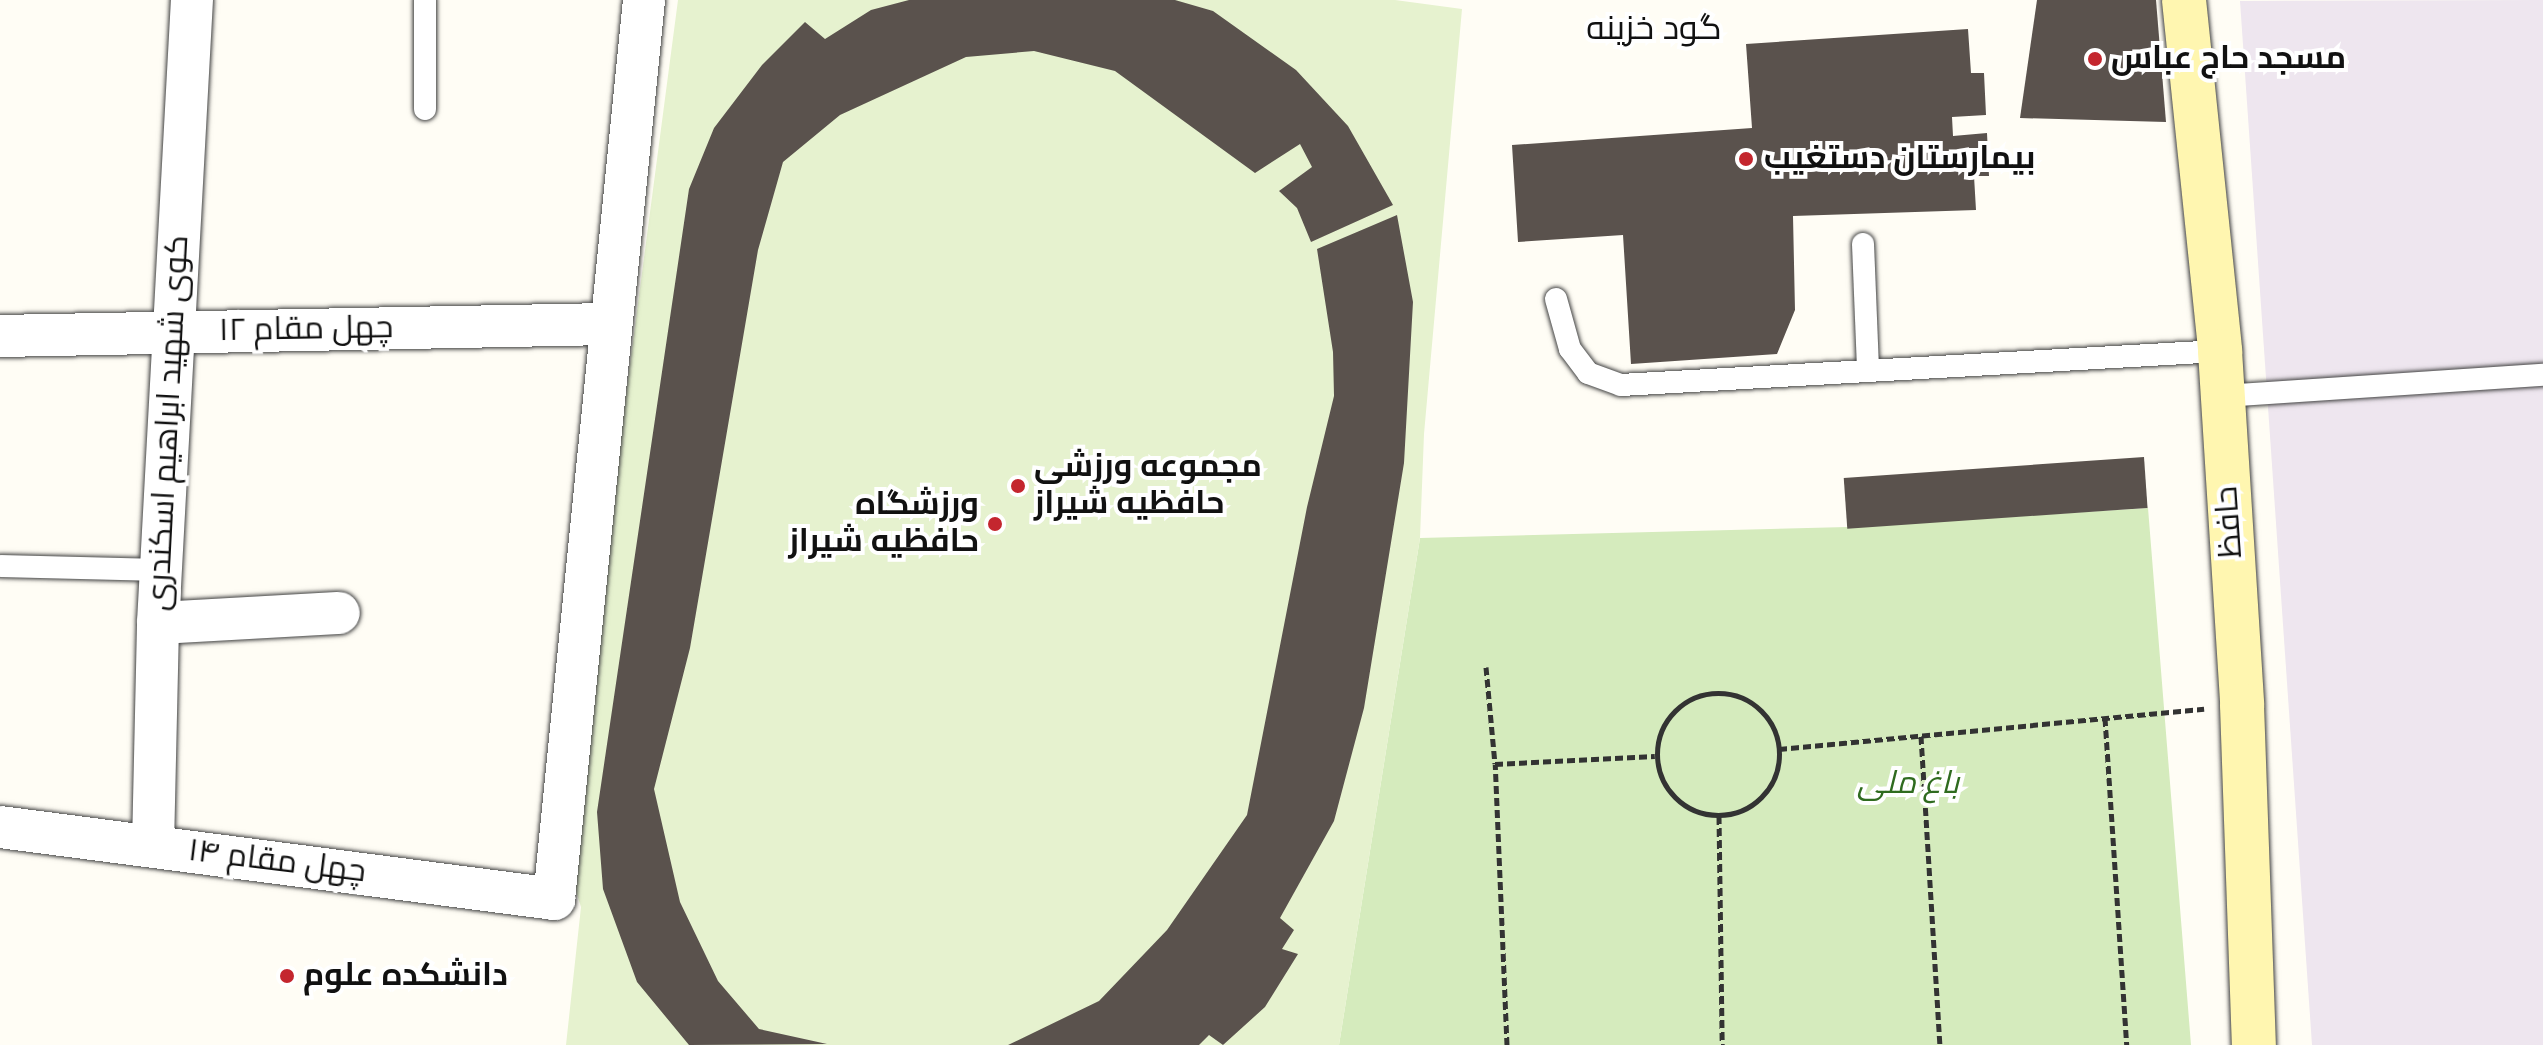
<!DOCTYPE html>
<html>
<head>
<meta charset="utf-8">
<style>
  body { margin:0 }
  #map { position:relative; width:2543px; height:1045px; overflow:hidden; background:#fffdf5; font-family:Spectral,Cairo,serif }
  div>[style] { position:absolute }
  .industrial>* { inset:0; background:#eee6ef }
  .green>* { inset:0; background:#d5ebbd }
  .pitch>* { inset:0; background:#e6f2cf }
  .building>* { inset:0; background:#5a524d; transform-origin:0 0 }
  .path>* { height:5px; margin-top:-2.5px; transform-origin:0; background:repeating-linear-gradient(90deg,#333 0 8px,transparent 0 12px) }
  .path>.ring { margin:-2.5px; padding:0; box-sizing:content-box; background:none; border:5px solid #333; border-radius:50% }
  .roads { filter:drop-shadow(0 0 2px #444) drop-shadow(0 0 2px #444) }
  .lane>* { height:22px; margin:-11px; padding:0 11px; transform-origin:11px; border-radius:11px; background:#fff }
  .street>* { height:42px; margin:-21px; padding:0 21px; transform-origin:21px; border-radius:21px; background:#fff }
  .secondary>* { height:44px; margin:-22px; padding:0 22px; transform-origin:22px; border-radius:22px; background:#fff6b0 }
  .dots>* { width:22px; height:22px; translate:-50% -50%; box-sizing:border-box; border:4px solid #fff; border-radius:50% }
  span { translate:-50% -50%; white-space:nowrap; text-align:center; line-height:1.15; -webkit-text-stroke:8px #fff; paint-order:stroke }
  .poi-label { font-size:32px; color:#111; font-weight:700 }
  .left { translate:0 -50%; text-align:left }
  .right { translate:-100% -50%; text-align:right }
  .street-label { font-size:32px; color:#111 }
  .park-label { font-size:32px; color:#2f6b1f; font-style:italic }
  .neighbourhood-label { font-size:34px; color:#111 }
</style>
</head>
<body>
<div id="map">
  <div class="industrial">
    <i style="clip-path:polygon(2543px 0,2543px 1045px,2312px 1045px,2240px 1px)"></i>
  </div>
  <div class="green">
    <i style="clip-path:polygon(2148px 508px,2191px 1045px,1339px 1045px,1420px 538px,1847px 527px)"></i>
  </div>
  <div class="pitch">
    <i style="clip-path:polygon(678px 0,1395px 0,1462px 9px,1424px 434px,1420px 538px,1339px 1045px,566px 1045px,581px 907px,565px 857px)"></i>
  </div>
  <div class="building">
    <i style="clip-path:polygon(909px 0,1175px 0,1213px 11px,1296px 70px,1348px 126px,1393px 205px,1311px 242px,1297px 208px,1279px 191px,1312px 167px,1300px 144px,1255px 173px,1115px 71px,1034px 51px,966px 57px,840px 115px,783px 162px,758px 250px,690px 648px,654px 789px,680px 902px,718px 981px,759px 1029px,827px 1044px,689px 1045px,637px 982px,603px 889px,597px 812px,689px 189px,714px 128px,762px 65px,805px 22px,825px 39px,871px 10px)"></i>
    <i style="clip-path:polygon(2037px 0,2156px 0,2166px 122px,2020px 118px)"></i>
    <i style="clip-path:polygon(1968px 29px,1971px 73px,1984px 73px,1986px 115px,1952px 117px,1953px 136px,1987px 133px,1989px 176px,1974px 176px,1976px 210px,1793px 216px,1795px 310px,1777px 354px,1631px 364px,1623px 235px,1518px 242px,1512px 145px,1752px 128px,1746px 44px)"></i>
    <i style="clip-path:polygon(1397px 215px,1413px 302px,1404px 463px,1364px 708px,1334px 821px,1280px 918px,1294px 930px,1282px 949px,1298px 954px,1265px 1007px,1223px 1045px,1209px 1035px,1199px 1045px,1008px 1045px,1099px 1001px,1167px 930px,1247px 815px,1307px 507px,1334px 396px,1333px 352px,1317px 249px)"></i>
    <i style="left:2144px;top:457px;width:51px;height:301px;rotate:86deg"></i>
  </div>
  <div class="path">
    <i style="left:1486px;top:667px;width:97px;rotate:84.7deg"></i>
    <i class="ring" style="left:1657px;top:693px;width:117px;height:117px"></i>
    <i style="left:2105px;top:718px;width:328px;rotate:86.2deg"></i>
    <i style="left:1921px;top:736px;width:310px;rotate:86.5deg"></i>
    <i style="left:1779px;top:749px;width:427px;rotate:-5.4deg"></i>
    <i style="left:1719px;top:816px;width:229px;rotate:89.2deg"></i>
    <i style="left:1507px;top:1045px;width:281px;rotate:-92.4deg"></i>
    <i style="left:1495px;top:764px;width:160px;rotate:-2.9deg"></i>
  </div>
  <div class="roads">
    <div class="lane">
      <i style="left:425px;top:0;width:109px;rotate:90deg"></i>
      <i style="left:1863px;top:244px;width:126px;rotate:87.7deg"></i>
      <i style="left:1556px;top:299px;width:52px;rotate:74.4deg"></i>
      <i style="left:1570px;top:349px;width:30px;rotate:53deg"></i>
      <i style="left:1588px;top:373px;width:35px;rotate:20deg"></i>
      <i style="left:1621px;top:385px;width:600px;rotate:-3.25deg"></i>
      <i style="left:2223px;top:396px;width:321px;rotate:-3.8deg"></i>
      <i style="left:1px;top:566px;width:159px;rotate:1.4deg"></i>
    </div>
    <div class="street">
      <i style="left:0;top:336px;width:611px;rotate:-1.13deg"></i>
      <i style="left:158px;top:623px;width:181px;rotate:-3.2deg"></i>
      <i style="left:0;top:827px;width:559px;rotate:7.4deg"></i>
      <i style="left:554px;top:899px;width:903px;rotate:-84.28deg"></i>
      <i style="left:153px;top:846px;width:223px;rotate:-88.7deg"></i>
      <i style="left:158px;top:623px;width:624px;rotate:-86.88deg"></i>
    </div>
    <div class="secondary">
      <i style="left:2184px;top:0;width:353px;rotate:84.1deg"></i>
      <i style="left:2220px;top:351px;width:355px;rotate:86.4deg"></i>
      <i style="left:2242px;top:705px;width:340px;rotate:88deg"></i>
    </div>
  </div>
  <div class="dots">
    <i style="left:2095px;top:59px;background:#c4262e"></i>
    <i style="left:1746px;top:159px;background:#c4262e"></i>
    <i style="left:1018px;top:486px;background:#c4262e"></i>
    <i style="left:995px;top:524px;background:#c4262e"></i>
    <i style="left:287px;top:976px;background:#c4262e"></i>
  </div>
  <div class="poi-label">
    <span class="left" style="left:2111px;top:59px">مسجد حاج عباس</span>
    <span class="left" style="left:1764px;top:159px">بیمارستان دستغیب</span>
    <span class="left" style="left:1034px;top:486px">مجموعه ورزشی<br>حافظیه شیراز</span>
    <span class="right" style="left:979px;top:524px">ورزشگاه<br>حافظیه شیراز</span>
    <span class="left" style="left:303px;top:976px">دانشکده علوم</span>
  </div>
  <div class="street-label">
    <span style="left:306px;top:330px;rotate:-1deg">چهل مقام ۱۲</span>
    <span style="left:169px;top:423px;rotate:-87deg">کوی شهید ابراهیم اسکندری</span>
    <span style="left:2230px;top:522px;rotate:-94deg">حافظ</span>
    <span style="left:277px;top:862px;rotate:7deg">چهل مقام ۱۴</span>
  </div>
  <div class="park-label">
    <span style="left:1908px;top:784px">باغ ملی</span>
  </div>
  <div class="neighbourhood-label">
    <span style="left:1654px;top:30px">گود خزینه</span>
  </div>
</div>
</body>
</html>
